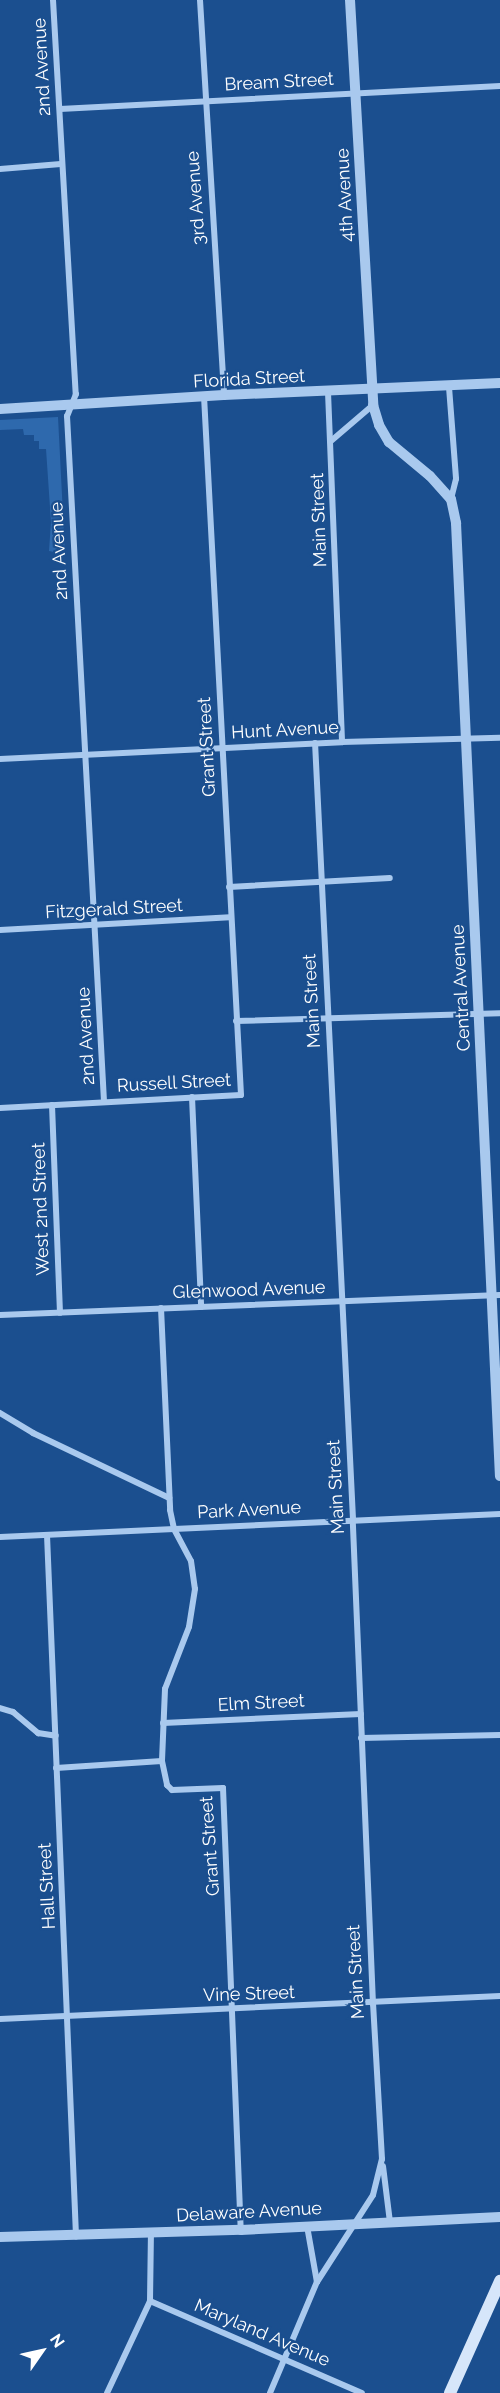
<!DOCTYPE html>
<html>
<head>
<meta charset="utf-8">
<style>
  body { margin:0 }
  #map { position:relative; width:500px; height:2393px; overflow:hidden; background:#1b4f8f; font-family:Raleway,sans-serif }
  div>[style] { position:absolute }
  .green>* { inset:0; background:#2e69ad }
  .minor>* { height:6px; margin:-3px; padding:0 3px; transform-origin:3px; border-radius:3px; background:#a9c9ee }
  .tertiary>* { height:10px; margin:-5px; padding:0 5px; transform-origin:5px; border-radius:5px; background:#a9c9ee }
  .secondary>* { height:12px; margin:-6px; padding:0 6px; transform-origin:6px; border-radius:6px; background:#d6e6fa }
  span { translate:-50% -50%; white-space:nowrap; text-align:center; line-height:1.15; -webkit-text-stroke:4.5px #1b4f8f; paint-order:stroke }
  .street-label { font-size:18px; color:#fff }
  .north { position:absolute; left:12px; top:2321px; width:60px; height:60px; -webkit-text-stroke:4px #1b4f8f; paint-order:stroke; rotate:56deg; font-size:16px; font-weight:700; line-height:24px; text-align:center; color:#fff }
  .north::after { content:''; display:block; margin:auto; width:21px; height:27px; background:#fff; clip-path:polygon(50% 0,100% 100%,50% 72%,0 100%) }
</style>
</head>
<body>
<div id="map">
  <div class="green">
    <i style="clip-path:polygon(58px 417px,65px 554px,49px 551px,51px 522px,46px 449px,39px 449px,39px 441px,34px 441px,34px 435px,24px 435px,23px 429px,0 430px,0 420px)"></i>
  </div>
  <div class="minor">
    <i style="left:53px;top:0;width:395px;rotate:86.7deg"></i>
    <i style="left:76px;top:394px;width:24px;rotate:112deg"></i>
    <i style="left:67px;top:416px;width:687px;rotate:86.91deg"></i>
    <i style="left:200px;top:0;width:396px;rotate:86.5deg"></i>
    <i style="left:60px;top:109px;width:441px;rotate:-3deg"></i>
    <i style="left:0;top:169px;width:61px;rotate:-4.7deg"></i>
    <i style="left:449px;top:387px;width:92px;rotate:85.6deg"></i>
    <i style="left:456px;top:479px;width:21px;rotate:104deg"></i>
    <i style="left:328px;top:392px;width:350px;rotate:87.7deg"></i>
    <i style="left:331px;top:441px;width:55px;rotate:-40.6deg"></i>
    <i style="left:0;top:759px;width:342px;rotate:-2.8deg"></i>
    <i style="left:342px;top:742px;width:158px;rotate:-1.5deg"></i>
    <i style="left:229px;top:887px;width:161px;rotate:-3.2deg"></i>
    <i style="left:0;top:930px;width:230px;rotate:-3.2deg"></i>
    <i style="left:236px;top:1021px;width:264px;rotate:-1.7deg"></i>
    <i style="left:192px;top:1097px;width:210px;rotate:87.5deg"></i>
    <i style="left:52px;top:1105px;width:208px;rotate:87.8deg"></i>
    <i style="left:0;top:1108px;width:241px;rotate:-3.1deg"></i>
    <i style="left:241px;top:1095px;width:699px;rotate:-93.03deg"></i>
    <i style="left:161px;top:1308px;width:202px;rotate:87.4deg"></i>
    <i style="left:170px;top:1510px;width:19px;rotate:78deg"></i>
    <i style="left:174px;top:1529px;width:36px;rotate:62deg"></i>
    <i style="left:191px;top:1561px;width:28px;rotate:82deg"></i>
    <i style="left:195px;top:1589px;width:38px;rotate:99deg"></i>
    <i style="left:189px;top:1627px;width:66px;rotate:111.2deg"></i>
    <i style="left:165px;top:1689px;width:72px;rotate:92.4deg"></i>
    <i style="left:162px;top:1761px;width:25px;rotate:78deg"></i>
    <i style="left:167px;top:1785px;width:7px;rotate:45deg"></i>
    <i style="left:172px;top:1790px;width:51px;rotate:-2.2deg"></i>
    <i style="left:223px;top:1788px;width:442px;rotate:87.7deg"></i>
    <i style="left:0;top:1315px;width:500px;rotate:-2.29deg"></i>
    <i style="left:0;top:1413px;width:39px;rotate:31deg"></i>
    <i style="left:33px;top:1433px;width:151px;rotate:25.5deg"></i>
    <i style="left:47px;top:1535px;width:702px;rotate:87.63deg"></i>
    <i style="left:0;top:1537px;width:501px;rotate:-2.63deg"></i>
    <i style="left:0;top:1708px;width:14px;rotate:17deg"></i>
    <i style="left:13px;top:1712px;width:33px;rotate:40deg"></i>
    <i style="left:38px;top:1733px;width:18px;rotate:9deg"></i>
    <i style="left:163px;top:1723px;width:198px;rotate:-2.6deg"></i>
    <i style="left:361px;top:1738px;width:139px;rotate:-1.2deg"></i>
    <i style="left:56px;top:1768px;width:106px;rotate:-3.8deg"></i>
    <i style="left:0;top:2019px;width:501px;rotate:-2.63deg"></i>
    <i style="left:383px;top:2166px;width:56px;rotate:82.9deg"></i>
    <i style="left:307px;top:2226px;width:57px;rotate:79.9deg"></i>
    <i style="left:150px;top:2301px;width:231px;rotate:23.5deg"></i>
    <i style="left:107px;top:2393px;width:102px;rotate:-64.9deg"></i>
    <i style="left:150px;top:2301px;width:68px;rotate:-89.2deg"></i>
    <i style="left:270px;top:2393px;width:121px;rotate:-67.1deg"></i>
    <i style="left:317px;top:2282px;width:103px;rotate:-57.2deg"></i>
    <i style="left:373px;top:2195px;width:37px;rotate:-76deg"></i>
    <i style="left:382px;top:2159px;width:155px;rotate:-93.3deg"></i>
    <i style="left:373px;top:2004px;width:485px;rotate:-92.4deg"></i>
    <i style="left:353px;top:1519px;width:777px;rotate:-92.8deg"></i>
  </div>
  <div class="tertiary">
    <i style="left:350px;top:0;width:406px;rotate:86.7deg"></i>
    <i style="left:373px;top:405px;width:21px;rotate:73deg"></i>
    <i style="left:379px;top:425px;width:20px;rotate:60deg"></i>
    <i style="left:389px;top:442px;width:53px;rotate:39.7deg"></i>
    <i style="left:430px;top:476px;width:31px;rotate:48deg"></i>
    <i style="left:451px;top:499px;width:25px;rotate:78deg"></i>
    <i style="left:456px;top:523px;width:954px;rotate:87.36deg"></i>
    <i style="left:0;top:409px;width:224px;rotate:-3.6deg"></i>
    <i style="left:224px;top:395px;width:276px;rotate:-2.5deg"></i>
    <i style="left:0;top:2237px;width:241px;rotate:-1.7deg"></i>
    <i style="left:241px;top:2230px;width:259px;rotate:-2.9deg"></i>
  </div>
  <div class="secondary">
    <i style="left:450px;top:2393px;width:123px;rotate:-65.9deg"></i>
  </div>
  <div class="street-label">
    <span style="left:42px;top:67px;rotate:-93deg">2nd Avenue</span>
    <span style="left:279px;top:82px;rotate:-3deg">Bream Street</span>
    <span style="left:345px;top:195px;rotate:-93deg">4th Avenue</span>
    <span style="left:196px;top:198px;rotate:-94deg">3rd Avenue</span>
    <span style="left:249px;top:379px;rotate:-3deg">Florida Street</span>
    <span style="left:319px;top:520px;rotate:-92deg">Main Street</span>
    <span style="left:59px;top:551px;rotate:-93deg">2nd Avenue</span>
    <span style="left:285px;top:730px;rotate:-3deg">Hunt Avenue</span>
    <span style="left:207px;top:747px;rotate:-93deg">Grant Street</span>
    <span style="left:114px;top:909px;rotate:-3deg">Fitzgerald Street</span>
    <span style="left:461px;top:988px;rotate:-93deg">Central Avenue</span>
    <span style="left:312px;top:1001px;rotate:-93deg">Main Street</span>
    <span style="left:86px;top:1036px;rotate:-93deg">2nd Avenue</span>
    <span style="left:174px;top:1083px;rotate:-3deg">Russell Street</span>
    <span style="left:41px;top:1209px;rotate:-92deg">West 2nd Street</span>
    <span style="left:249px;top:1290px;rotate:-2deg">Glenwood Avenue</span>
    <span style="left:336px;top:1487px;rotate:-93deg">Main Street</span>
    <span style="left:249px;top:1510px;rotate:-3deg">Park Avenue</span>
    <span style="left:261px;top:1703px;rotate:-3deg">Elm Street</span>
    <span style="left:210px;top:1846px;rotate:-94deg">Grant Street</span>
    <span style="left:47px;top:1886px;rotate:-93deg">Hall Street</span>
    <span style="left:356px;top:1972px;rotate:-93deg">Main Street</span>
    <span style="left:249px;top:1994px;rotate:-2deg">Vine Street</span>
    <span style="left:249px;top:2212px;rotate:-3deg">Delaware Avenue</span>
    <span style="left:262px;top:2333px;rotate:23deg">Maryland Avenue</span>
  </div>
  <div class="north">N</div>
</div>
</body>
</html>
